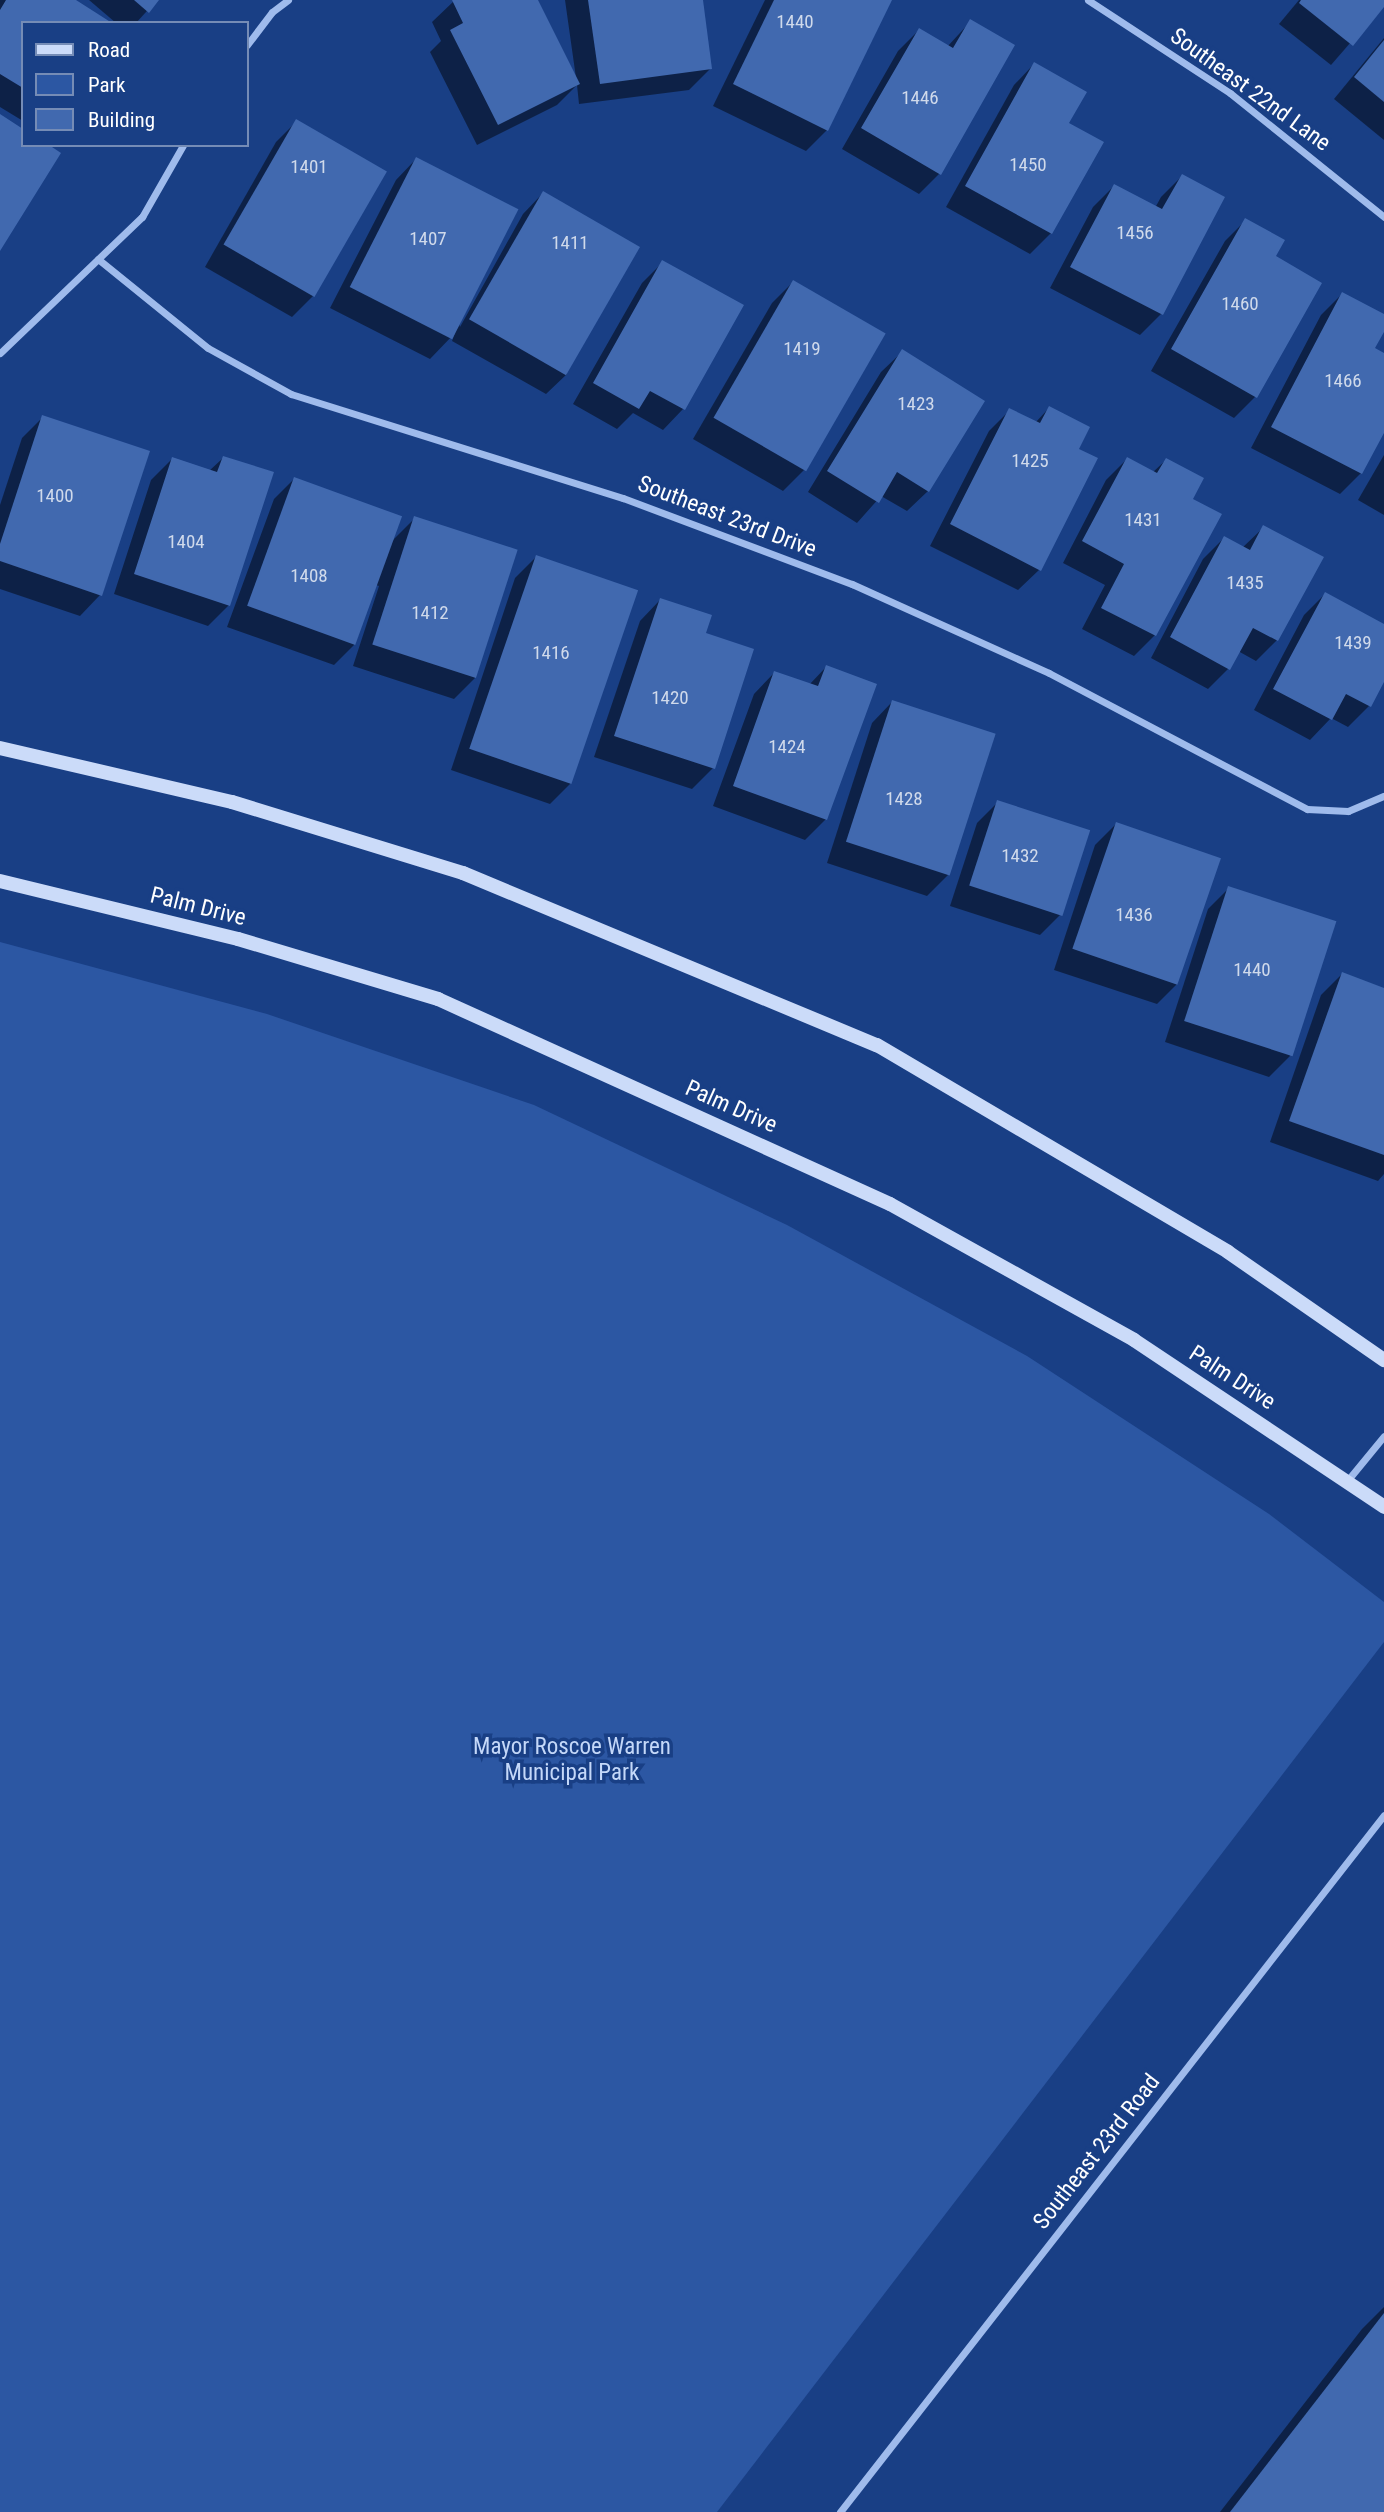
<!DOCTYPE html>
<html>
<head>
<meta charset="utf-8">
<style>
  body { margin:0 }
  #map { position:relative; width:1384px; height:2512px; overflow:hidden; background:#193f85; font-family:"Roboto Condensed",sans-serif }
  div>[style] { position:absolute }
  .green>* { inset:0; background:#2c57a3 }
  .shadow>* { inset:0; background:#0007 }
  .building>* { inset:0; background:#4169af; transform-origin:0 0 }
  .street>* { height:7px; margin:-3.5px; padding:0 3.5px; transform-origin:3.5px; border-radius:3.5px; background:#9fbbec }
  .secondary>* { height:14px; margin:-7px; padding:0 7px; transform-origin:7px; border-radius:7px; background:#cbdbf9 }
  span { translate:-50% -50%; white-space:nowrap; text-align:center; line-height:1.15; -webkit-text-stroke:7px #193f85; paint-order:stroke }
  .number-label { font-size:19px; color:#d0daeb }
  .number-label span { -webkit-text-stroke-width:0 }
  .street-label { font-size:23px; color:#fff }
  .park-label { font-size:23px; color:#c4d8f9 }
  .legend { position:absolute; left:21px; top:21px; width:228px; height:126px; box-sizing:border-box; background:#193f85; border:2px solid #758cb6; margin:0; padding:9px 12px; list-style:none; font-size:21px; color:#fff }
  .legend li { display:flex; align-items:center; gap:14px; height:35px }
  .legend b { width:35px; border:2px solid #758cb6 }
</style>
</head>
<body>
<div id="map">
  <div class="green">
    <i style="clip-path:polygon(0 942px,267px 1014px,534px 1105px,787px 1225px,1027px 1356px,1269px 1514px,1384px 1602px,1384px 1642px,717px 2512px,0 2512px)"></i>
  </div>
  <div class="shadow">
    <i style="clip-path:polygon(0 0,73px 0,23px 23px,23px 121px,0 107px)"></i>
    <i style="clip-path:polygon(89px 0,157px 0,136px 23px,116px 23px)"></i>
    <i style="clip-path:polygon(536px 0,576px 78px,565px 0,701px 0,710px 69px,689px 90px,579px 104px,577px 85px,557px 105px,477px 145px,430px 52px,441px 41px,432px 22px,455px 0)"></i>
    <i style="clip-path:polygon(765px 0,890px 0,827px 130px,806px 151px,713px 106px)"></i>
    <i style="clip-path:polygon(1299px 0,1384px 0,1384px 4px,1331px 65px,1279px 24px)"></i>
    <i style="clip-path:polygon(971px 21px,940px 173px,919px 194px,842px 149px,898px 51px,919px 30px,947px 47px)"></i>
    <i style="clip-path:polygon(1384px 38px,1384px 140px,1334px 99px)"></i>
    <i style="clip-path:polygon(1034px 64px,1066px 123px,1051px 233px,1030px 254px,946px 207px,1014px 85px)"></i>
    <i style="clip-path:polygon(297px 121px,385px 172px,313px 296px,292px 317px,205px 267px,276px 142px)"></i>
    <i style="clip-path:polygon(416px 159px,460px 327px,523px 214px,543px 193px,567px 374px,546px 394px,452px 341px,455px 333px,430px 359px,330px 308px,396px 180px)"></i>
    <i style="clip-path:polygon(1182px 176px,1223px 198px,1161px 314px,1140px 335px,1050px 288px,1093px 207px,1114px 186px,1155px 208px,1161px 197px)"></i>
    <i style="clip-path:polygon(1246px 220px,1273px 256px,1320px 284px,1255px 397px,1234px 418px,1151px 371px,1225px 241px)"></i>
    <i style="clip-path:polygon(663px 262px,683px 409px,663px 430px,633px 413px,617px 429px,573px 404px,642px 283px)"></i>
    <i style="clip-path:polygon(793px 282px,804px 470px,783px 491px,693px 439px,772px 303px)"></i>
    <i style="clip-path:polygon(1342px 294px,1384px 316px,1384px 328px,1373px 349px,1384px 355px,1384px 429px,1361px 473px,1340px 494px,1251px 448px,1321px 315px)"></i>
    <i style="clip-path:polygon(902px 352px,928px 491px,907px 511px,881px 496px,857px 523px,808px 492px,881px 372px)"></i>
    <i style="clip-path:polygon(1049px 408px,1077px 449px,1039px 570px,1018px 590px,930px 546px,989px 431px,1010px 410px,1035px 423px)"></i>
    <i style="clip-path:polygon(43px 417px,100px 595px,80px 616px,0 589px,0 505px,22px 438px)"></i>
    <i style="clip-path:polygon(1384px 455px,1384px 515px,1358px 500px)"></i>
    <i style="clip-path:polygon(223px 458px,229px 605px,208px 626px,114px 594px,151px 480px,172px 459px,209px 471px)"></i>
    <i style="clip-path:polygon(1127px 459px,1153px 472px,1166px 460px,1191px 499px,1155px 635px,1134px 656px,1082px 629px,1105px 585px,1063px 563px,1106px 480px)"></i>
    <i style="clip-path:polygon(294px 479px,391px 542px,415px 518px,475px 678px,454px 699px,353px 666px,379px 586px,376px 585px,355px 644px,334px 665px,227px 627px,274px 499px)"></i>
    <i style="clip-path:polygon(1264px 527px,1277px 640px,1256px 661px,1238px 651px,1229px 668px,1208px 689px,1151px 658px,1203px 559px,1224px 538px,1242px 548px)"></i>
    <i style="clip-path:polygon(536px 557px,571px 783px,550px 804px,451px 770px,515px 578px)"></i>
    <i style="clip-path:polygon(1325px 594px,1384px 626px,1384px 678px,1369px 706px,1348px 727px,1331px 718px,1310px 740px,1254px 710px,1304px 615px)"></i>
    <i style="clip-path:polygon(660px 600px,704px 634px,713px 768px,692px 789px,594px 757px,640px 621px)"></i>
    <i style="clip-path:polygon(826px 667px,826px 819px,805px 840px,713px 806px,754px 694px,774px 673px,809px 685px)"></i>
    <i style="clip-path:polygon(892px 702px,948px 875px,927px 896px,827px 863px,872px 723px)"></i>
    <i style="clip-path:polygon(998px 802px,1061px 914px,1040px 935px,950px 906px,977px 823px)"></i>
    <i style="clip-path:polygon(1116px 824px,1178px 983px,1157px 1004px,1054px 970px,1095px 845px)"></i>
    <i style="clip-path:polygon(1229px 888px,1290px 1056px,1269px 1077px,1165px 1042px,1208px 909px)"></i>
    <i style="clip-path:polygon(1342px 974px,1384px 990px,1384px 1174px,1378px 1181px,1270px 1142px,1321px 995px)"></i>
    <i style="clip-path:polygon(1384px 2307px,1384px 2512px,1220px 2512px,1362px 2329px)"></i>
  </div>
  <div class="building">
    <i style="clip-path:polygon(6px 0,76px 0,112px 23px,23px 23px,23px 88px,0 74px,0 10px)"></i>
    <i style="clip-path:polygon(134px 0,159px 0,149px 13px)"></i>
    <i style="clip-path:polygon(452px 0,538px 0,580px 84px,498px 125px,450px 30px,463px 23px)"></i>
    <i style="clip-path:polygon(588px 0,703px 0,712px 69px,600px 84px)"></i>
    <i style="clip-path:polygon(774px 0,892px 0,828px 131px,733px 84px)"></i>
    <i style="clip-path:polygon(1301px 0,1384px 0,1384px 7px,1353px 46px,1299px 3px)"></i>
    <i style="clip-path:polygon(970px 19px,1015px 45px,941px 175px,861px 128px,919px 28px,953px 48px)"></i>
    <i style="clip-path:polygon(1384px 40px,1384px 102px,1354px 77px)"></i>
    <i style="clip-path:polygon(1034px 62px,1087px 92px,1069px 123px,1104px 142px,1052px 234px,965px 186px)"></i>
    <i style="clip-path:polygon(0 114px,23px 129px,23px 145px,49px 145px,61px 153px,0 251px)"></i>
    <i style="left:296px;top:119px;width:105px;height:145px;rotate:30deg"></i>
    <i style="left:416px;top:157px;width:115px;height:146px;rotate:27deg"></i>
    <i style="clip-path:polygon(1182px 174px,1225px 197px,1163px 315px,1070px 267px,1114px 184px,1162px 209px)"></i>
    <i style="left:543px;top:191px;width:112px;height:148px;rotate:30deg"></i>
    <i style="clip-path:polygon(1245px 218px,1285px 240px,1276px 256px,1322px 283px,1257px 398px,1171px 349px)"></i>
    <i style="clip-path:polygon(662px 260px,744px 305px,685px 410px,650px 391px,639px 409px,593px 383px)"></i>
    <i style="left:793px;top:280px;width:107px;height:159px;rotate:30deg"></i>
    <i style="clip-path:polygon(1342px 292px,1384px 314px,1384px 332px,1375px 348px,1384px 353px,1384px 433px,1362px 474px,1271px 427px)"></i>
    <i style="clip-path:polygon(902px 349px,985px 401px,929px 492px,897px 472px,879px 503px,827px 471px)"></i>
    <i style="clip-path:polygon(1049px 406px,1090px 427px,1079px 449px,1098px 458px,1041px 571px,950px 524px,1009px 408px,1040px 423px)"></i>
    <i style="clip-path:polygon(42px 415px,150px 451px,102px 596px,0 561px,0 544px)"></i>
    <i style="clip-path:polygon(223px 456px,274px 472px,230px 606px,134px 574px,172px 457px,217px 472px)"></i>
    <i style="clip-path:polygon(1127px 457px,1157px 473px,1166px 458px,1204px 478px,1193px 499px,1222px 514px,1156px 636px,1101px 608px,1124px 564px,1082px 541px)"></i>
    <i style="left:294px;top:477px;width:115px;height:137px;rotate:20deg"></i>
    <i style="left:414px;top:516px;width:109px;height:135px;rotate:18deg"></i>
    <i style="clip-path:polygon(1263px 525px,1324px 557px,1278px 641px,1253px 628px,1230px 670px,1170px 637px,1224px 536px,1250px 550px)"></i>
    <i style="left:536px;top:555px;width:108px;height:205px;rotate:19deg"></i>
    <i style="clip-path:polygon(1325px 592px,1384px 624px,1384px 682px,1371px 707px,1346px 694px,1332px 720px,1273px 689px)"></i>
    <i style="clip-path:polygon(660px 598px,712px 615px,706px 633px,754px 649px,715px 769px,614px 736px)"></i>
    <i style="clip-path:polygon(826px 665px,877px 684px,827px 820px,733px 786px,774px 671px,818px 686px)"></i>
    <i style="left:892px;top:700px;width:109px;height:149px;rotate:18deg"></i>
    <i style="left:997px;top:800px;width:98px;height:90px;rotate:18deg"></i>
    <i style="left:1116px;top:822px;width:111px;height:134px;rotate:19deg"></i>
    <i style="left:1228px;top:886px;width:114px;height:142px;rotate:18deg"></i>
    <i style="clip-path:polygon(1342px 972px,1384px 988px,1384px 1155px,1289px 1121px)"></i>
    <i style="clip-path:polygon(1384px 2313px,1384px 2512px,1230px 2512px)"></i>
  </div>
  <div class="street">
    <i style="left:1088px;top:0;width:170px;rotate:33.2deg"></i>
    <i style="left:1230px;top:93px;width:198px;rotate:38.8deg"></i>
    <i style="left:247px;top:45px;width:41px;rotate:-52.9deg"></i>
    <i style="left:272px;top:12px;width:20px;rotate:-37deg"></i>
    <i style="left:98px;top:259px;width:141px;rotate:39deg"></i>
    <i style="left:208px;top:348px;width:95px;rotate:29deg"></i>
    <i style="left:291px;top:394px;width:348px;rotate:17.4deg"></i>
    <i style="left:623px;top:498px;width:245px;rotate:20.6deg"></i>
    <i style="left:852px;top:584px;width:216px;rotate:24.3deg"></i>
    <i style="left:1049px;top:673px;width:292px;rotate:27.8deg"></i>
    <i style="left:1307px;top:809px;width:41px;rotate:2.8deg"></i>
    <i style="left:1348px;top:811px;width:39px;rotate:-23deg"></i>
    <i style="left:0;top:353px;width:197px;rotate:-43.8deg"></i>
    <i style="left:142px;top:217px;width:83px;rotate:-60.3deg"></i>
    <i style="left:1347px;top:1481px;width:58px;rotate:-50.6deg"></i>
    <i style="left:840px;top:2512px;width:884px;rotate:-52.03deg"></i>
  </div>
  <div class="secondary">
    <i style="left:0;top:748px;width:238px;rotate:13.1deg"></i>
    <i style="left:232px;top:802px;width:242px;rotate:17.1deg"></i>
    <i style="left:463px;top:873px;width:448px;rotate:22.6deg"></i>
    <i style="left:877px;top:1045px;width:407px;rotate:30.5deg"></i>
    <i style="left:1228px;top:1252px;width:190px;rotate:34.7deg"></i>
    <i style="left:0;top:881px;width:245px;rotate:13.7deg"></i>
    <i style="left:238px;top:939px;width:209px;rotate:16.7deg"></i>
    <i style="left:438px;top:999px;width:496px;rotate:24.4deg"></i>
    <i style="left:890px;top:1204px;width:279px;rotate:29.1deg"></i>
    <i style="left:1134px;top:1340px;width:301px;rotate:33.7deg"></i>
  </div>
  <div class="number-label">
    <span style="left:795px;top:22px">1440</span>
    <span style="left:920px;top:98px">1446</span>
    <span style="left:1028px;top:165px">1450</span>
    <span style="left:309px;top:167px">1401</span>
    <span style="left:1135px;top:233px">1456</span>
    <span style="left:428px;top:239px">1407</span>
    <span style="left:570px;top:243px">1411</span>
    <span style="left:1240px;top:304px">1460</span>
    <span style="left:802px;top:349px">1419</span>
    <span style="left:1343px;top:381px">1466</span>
    <span style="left:916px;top:404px">1423</span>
    <span style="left:1030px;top:461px">1425</span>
    <span style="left:55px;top:496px">1400</span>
    <span style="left:1143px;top:520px">1431</span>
    <span style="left:186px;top:542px">1404</span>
    <span style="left:309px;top:576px">1408</span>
    <span style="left:1245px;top:583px">1435</span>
    <span style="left:430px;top:613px">1412</span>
    <span style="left:1353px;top:643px">1439</span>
    <span style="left:551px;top:653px">1416</span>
    <span style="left:670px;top:698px">1420</span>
    <span style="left:787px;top:747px">1424</span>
    <span style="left:904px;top:799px">1428</span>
    <span style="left:1020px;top:856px">1432</span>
    <span style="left:1134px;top:915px">1436</span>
    <span style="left:1252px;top:970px">1440</span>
  </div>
  <div class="street-label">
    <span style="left:1250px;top:90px;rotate:36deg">Southeast 22nd Lane</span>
    <span style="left:727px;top:517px;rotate:21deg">Southeast 23rd Drive</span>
    <span style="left:198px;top:907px;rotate:14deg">Palm Drive</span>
    <span style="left:731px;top:1107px;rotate:24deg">Palm Drive</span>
    <span style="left:1232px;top:1378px;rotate:33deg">Palm Drive</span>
    <span style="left:1097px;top:2152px;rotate:-52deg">Southeast 23rd Road</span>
  </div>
  <div class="park-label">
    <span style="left:572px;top:1760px">Mayor Roscoe Warren<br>Municipal Park</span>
  </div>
  <ul class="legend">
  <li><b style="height:9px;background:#cbdbf9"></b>Road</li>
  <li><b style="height:19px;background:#2c57a3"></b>Park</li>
  <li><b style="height:19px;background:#4169af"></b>Building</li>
  </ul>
</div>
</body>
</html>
